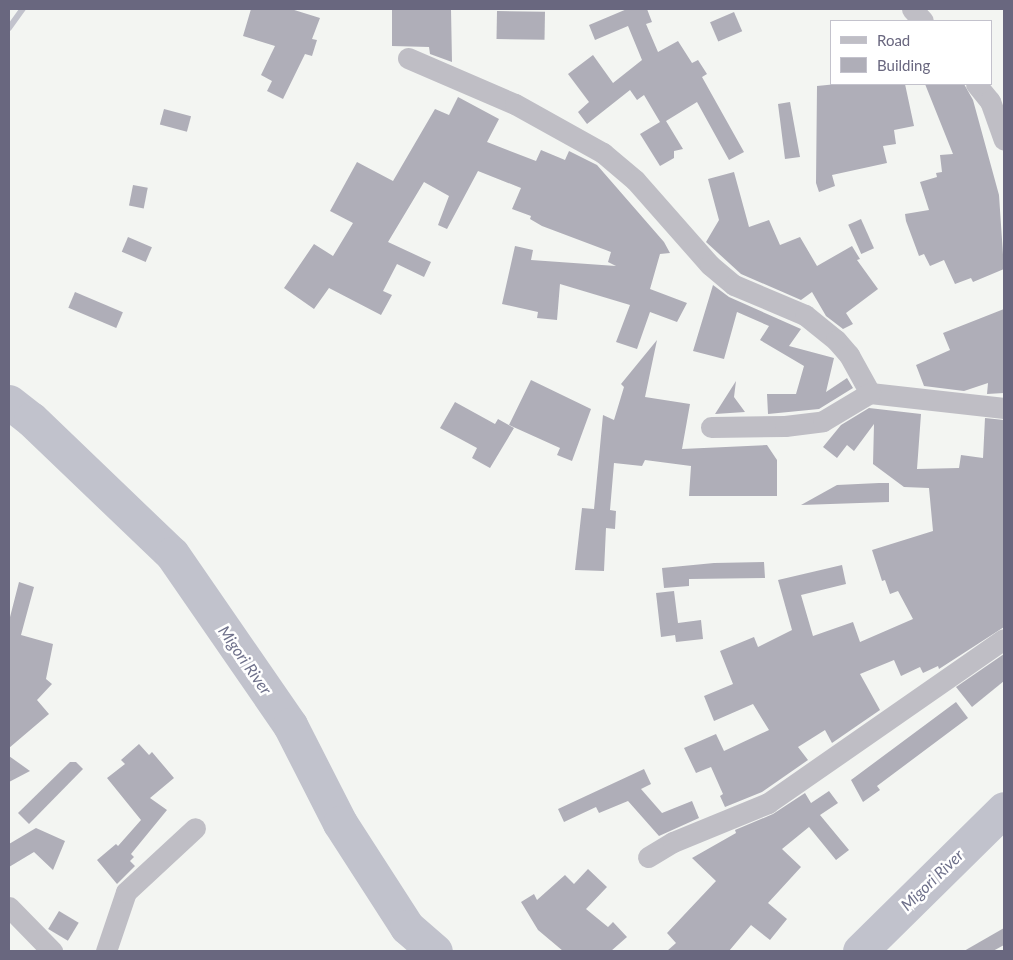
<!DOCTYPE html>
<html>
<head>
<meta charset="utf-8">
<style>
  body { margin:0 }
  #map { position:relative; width:1013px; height:960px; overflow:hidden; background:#f3f5f2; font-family:Lato,sans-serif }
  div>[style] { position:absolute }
  .stream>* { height:5.5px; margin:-2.75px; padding:0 2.75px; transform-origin:2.75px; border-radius:2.75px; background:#c1c2cc }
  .river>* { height:35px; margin:-17.5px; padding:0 17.5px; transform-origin:17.5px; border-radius:17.5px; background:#c1c2cc }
  .building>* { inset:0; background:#afaeb8; transform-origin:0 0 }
  .minor>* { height:21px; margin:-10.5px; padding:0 10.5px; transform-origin:10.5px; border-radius:10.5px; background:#bfbec5 }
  span { translate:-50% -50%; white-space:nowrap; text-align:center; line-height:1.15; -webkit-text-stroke:5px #fff; paint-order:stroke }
  .water-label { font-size:16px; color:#6e708a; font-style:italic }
  .frame { position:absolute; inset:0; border:10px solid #69677f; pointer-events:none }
  .legend { position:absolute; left:830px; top:20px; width:162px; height:65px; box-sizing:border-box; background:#fff; border:1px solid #c3c2cc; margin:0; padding:6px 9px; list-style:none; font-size:15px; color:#69677f }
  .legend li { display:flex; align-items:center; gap:10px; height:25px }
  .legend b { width:25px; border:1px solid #c3c2cc }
</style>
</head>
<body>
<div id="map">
  <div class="stream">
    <i style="left:9px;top:28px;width:24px;rotate:-54deg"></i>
  </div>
  <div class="river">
    <i style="left:9px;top:402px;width:28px;rotate:38deg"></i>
    <i style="left:31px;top:419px;width:195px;rotate:43.8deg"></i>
    <i style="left:172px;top:554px;width:208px;rotate:55.4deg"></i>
    <i style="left:290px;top:725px;width:110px;rotate:63deg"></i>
    <i style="left:340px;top:823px;width:124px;rotate:57.2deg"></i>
    <i style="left:407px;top:927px;width:37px;rotate:41deg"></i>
    <i style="left:860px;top:951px;width:202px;rotate:-44.6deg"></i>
  </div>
  <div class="building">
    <i style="clip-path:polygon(251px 9px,291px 9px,320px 18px,312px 39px,317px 40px,312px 56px,305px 54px,283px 99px,267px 91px,272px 81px,261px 75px,275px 46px,243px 36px)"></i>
    <i style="clip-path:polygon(392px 9px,451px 9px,452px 62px,430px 54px,429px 47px,392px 46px)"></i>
    <i style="clip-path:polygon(627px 9px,647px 9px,652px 22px,646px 24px,658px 52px,678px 41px,692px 63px,698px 60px,707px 74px,702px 77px,744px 152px,729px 160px,697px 102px,666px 121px,683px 149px,674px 151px,674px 158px,660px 166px,640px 134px,660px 122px,644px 95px,637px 100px,630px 90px,587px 124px,578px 112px,589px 102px,568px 74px,593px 55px,613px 83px,642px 60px,628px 26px,595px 40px,589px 25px)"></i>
    <i style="left:497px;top:11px;width:48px;height:28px;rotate:1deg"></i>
    <i style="left:734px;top:12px;width:21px;height:26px;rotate:67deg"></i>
    <i style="clip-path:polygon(837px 84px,905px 84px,914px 126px,894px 130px,896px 144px,883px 146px,887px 163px,832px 175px,835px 186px,819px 192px,816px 183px,817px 86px)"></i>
    <i style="clip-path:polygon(925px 84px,964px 84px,973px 100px,999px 195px,1004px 269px,973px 282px,971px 278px,955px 284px,944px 260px,930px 266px,924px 254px,919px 256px,906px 221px,905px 214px,929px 210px,920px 182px,937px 177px,936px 173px,942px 172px,940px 155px,953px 154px)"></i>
    <i style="clip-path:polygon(458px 97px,499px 119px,487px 142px,536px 161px,541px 150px,565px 160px,569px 151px,597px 165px,664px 242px,670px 253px,660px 254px,650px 289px,687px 303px,677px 322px,650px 312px,637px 349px,616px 342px,630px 305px,560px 284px,557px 320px,537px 318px,538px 312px,502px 304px,515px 246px,533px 250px,531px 260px,616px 266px,608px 262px,611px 252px,542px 226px,530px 219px,531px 216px,512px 209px,521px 188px,478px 171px,447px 229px,438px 225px,449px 196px,424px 182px,388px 242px,431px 262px,424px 277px,397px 264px,383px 291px,392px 295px,381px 315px,329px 288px,314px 309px,284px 288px,314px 244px,333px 256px,353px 223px,330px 211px,357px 162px,393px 181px,435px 109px,449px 115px)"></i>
    <i style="clip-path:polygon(790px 102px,800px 157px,785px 159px,778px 104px)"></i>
    <i style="left:164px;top:109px;width:28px;height:16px;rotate:15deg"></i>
    <i style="clip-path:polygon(734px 172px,749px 227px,769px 220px,780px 245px,800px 237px,817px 266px,852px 246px,860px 259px,857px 260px,878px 289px,846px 313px,853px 324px,843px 329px,826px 316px,812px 292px,801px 300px,741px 274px,706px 242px,719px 220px,708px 179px)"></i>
    <i style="left:133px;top:185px;width:15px;height:21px;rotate:11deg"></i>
    <i style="left:861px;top:219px;width:32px;height:14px;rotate:66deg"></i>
    <i style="left:128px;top:237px;width:26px;height:16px;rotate:23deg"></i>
    <i style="clip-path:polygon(713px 285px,729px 297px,801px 329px,789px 346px,834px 358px,826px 392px,847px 378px,853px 388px,819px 409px,768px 414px,767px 394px,796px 394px,804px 366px,760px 340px,769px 326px,737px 312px,724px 359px,693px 351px)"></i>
    <i style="left:75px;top:292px;width:52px;height:17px;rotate:23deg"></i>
    <i style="clip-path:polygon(1004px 309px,1004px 393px,987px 394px,988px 383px,964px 391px,924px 386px,916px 365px,950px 350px,943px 333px)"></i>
    <i style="clip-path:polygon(657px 340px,645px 397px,690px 404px,682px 449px,767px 445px,777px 460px,777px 496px,689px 496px,691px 466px,645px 460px,642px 466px,614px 463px,610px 510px,616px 511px,615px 529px,606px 528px,604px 571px,575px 570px,582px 508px,594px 509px,603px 415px,614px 420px,624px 387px,621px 384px)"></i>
    <i style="clip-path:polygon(531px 380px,591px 409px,572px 461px,557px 455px,560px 448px,509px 425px)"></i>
    <i style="clip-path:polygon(736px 381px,734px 397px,745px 412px,715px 414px)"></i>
    <i style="clip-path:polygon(455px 402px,495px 424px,498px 419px,514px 428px,490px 468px,472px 458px,477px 448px,440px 428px)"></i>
    <i style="clip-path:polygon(869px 408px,921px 414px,917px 469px,959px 468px,961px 455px,983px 458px,985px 418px,1004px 420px,1004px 627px,939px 669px,938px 666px,923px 673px,920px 667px,901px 676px,894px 660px,860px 674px,880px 710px,832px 743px,825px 730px,798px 747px,808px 760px,762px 792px,725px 807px,720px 796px,723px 794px,711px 767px,696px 773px,684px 748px,716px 734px,724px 751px,769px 730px,753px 704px,714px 721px,704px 696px,733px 684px,720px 651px,754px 637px,758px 647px,792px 630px,778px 580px,842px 565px,846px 584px,801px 595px,813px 636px,853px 622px,860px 642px,913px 619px,898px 591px,890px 594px,885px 580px,882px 581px,872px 550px,933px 531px,929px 488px,904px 487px,873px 464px,874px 424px,854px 451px,847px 445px,837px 458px,823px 447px,841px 425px)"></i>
    <i style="clip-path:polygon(879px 483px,889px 483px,889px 502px,801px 505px,837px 485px)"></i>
    <i style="clip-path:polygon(764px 562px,765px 578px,689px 579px,689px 586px,664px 588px,662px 568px,714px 563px)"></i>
    <i style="clip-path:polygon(19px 582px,34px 587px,21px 635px,53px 644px,46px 679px,52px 684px,37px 700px,49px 714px,9px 748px,9px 621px)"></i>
    <i style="clip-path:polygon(674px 591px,678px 623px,701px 620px,703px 639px,676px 642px,675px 635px,661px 637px,656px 593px)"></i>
    <i style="clip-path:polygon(1004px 654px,1004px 681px,972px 707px,956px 687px)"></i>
    <i style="clip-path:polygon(956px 702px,968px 718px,877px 786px,880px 790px,863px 802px,851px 780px)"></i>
    <i style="clip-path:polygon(139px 744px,149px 755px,152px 752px,174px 778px,150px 798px,167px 810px,131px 854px,134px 857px,130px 861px,135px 866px,117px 884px,97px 860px,116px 844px,118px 846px,141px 820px,107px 778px,125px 764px,121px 760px)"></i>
    <i style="clip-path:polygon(9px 756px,30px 771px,9px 782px)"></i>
    <i style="clip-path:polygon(70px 762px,76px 762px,83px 769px,29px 824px,18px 813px)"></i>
    <i style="clip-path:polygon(644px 769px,651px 784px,641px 789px,662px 813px,692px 801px,699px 818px,659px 836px,628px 801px,599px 813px,596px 807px,564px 822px,558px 809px)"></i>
    <i style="clip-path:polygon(829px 791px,838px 803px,820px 815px,849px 850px,836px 860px,809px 827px,782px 849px,801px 867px,768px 903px,787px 919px,770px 940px,751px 925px,729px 951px,667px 951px,676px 943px,667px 933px,716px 881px,692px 858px,736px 833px,735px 830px,773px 814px,805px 793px,811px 803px)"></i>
    <i style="clip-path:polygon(36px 828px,65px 841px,53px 870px,34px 852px,9px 867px,9px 844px)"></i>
    <i style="clip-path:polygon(588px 869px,607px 887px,586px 909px,608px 927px,613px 922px,627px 937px,611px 951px,563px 951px,538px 930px,521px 902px,534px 894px,537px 900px,565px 875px,574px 884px)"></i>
    <i style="left:59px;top:911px;width:23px;height:21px;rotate:31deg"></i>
    <i style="clip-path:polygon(1004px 928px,1004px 945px,993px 951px,964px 951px)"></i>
  </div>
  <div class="minor">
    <i style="left:912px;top:9px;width:16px;rotate:47deg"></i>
    <i style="left:408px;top:58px;width:116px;rotate:23.3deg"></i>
    <i style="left:515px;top:104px;width:101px;rotate:29.1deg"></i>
    <i style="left:603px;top:153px;width:42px;rotate:40.2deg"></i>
    <i style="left:635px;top:180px;width:113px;rotate:48.6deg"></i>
    <i style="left:710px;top:265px;width:31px;rotate:40deg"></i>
    <i style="left:734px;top:285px;width:77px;rotate:22.9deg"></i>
    <i style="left:805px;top:315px;width:40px;rotate:39deg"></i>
    <i style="left:836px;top:340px;width:20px;rotate:49deg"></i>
    <i style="left:849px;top:355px;width:43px;rotate:61.1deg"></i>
    <i style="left:870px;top:393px;width:135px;rotate:6.4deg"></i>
    <i style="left:976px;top:84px;width:22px;rotate:51deg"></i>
    <i style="left:990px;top:101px;width:41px;rotate:70.3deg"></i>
    <i style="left:711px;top:427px;width:74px;rotate:-0.8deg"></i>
    <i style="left:785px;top:426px;width:38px;rotate:-7deg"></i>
    <i style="left:823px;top:421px;width:55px;rotate:-30.8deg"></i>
    <i style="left:648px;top:857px;width:29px;rotate:-31deg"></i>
    <i style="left:673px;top:842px;width:103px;rotate:-22.3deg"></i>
    <i style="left:768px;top:803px;width:287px;rotate:-34.8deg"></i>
    <i style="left:9px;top:907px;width:62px;rotate:45.7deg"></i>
    <i style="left:106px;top:951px;width:62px;rotate:-71.3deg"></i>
    <i style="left:126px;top:892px;width:94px;rotate:-42.8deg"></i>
  </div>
  <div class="water-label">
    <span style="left:245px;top:660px;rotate:55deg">Migori River</span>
    <span style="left:932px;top:880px;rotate:-44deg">Migori River</span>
  </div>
  <div class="frame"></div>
  <ul class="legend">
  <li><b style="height:6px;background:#bfbec5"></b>Road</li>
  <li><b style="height:14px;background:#afaeb8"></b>Building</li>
  </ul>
</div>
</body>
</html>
